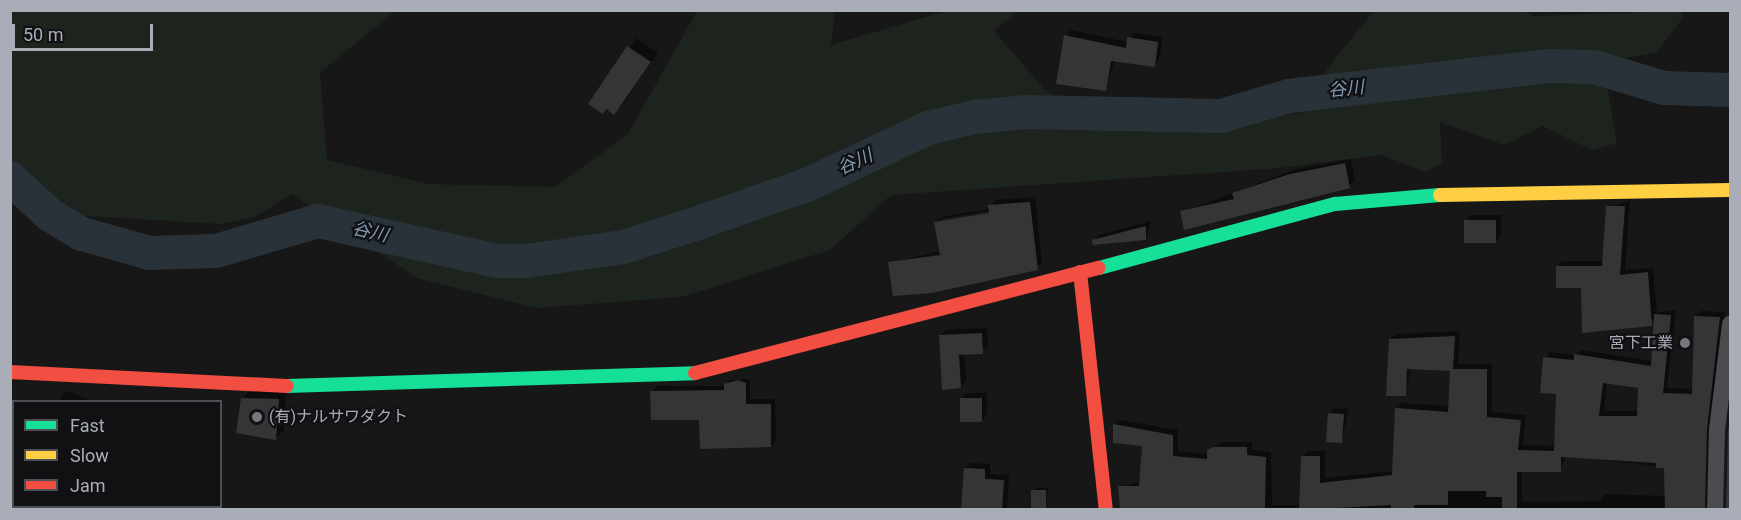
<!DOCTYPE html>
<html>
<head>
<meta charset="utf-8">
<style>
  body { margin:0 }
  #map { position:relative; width:1741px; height:520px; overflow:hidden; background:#171717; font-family:Roboto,"Noto Sans JP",sans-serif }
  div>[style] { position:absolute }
  .green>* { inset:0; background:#1d241e }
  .shadow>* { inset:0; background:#0007 }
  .river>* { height:34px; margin:-17px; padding:0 17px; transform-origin:17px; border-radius:17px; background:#2a3239 }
  .building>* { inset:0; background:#353536; transform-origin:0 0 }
  .street>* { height:16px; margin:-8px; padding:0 8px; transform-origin:8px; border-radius:8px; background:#4b4c50 }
  .fast>* { height:14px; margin:-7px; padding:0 7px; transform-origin:7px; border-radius:7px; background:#16e098 }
  .slow>* { height:14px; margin:-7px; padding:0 7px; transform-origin:7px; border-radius:7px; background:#ffcf43 }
  .jam>* { height:14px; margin:-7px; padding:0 7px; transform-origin:7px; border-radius:7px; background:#f24e42 }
  .dots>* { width:16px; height:16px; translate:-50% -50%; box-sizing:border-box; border:3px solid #111113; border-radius:50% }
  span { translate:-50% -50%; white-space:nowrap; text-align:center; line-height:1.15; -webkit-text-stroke:4.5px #111113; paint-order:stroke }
  .poi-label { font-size:16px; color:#a8adb8 }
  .right { translate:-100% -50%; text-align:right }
  .left { translate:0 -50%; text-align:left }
  .water-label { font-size:18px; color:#7f9bb3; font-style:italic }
  .frame { position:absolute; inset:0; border:12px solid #a8adb8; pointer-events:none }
  .legend { position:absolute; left:12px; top:400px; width:210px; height:108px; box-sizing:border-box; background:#111113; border:2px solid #4d4f55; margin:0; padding:8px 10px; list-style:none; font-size:18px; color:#a8adb8 }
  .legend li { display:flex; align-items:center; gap:12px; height:30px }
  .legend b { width:30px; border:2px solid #4d4f55 }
  .scale { position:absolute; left:12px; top:24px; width:141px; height:27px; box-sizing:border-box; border:3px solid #a8adb8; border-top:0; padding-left:8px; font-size:18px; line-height:21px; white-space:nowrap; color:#a8adb8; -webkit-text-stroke:4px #111113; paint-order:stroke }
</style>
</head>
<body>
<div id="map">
  <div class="green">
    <i style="clip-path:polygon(1520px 10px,1533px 16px,1681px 11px,1684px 16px,1657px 52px,1617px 60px,1607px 85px,1617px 143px,1592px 150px,1543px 126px,1504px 145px,1440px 122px,1442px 163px,1426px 172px,1381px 155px,1279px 168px,891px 195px,830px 250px,682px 297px,536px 308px,417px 278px,292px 194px,255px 217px,221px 224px,69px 215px,11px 163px,11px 11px,395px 11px,320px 73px,327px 160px,429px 184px,555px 187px,628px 134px,697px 11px,835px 11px,831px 45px,946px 11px,1017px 11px,994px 31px,1045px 90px,1103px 127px,1191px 130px,1304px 112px,1329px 66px,1374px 11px)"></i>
  </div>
  <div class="shadow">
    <i style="clip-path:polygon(1071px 30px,1128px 42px,1134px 33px,1163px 37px,1159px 60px,1154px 65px,1115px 60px,1105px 89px,1066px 36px)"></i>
    <i style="clip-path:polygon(636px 38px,658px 53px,622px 105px,614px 113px,590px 103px)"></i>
    <i style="clip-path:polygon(1351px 159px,1355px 181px,1349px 186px,1182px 212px,1297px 169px)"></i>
    <i style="clip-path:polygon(evenodd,1035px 197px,1042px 263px,1037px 268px,890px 263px,940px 251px,935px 222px,941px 217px,990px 209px,995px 200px,1035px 197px,996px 210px,996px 213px,940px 222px,940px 219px,996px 210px)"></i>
    <i style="clip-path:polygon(evenodd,1630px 201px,1625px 270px,1653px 268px,1657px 313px,1676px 310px,1667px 388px,1694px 389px,1695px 316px,1701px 311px,1725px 312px,1711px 423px,1712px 510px,1122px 510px,1119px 487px,1141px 481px,1144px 445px,1114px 425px,1120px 420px,1178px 430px,1178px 451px,1208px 454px,1221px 442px,1252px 442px,1252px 450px,1271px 452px,1272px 505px,1301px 505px,1303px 456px,1308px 451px,1325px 451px,1325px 478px,1394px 471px,1397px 408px,1402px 403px,1450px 406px,1452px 369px,1411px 368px,1405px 395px,1390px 339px,1396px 334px,1460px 331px,1458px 364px,1492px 364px,1492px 412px,1526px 415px,1523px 445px,1556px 446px,1558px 393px,1545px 358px,1550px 352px,1576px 355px,1581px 350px,1653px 361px,1655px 321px,1583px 287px,1557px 266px,1562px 261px,1604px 261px,1608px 207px,1630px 201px,1607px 382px,1639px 387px,1638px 411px,1604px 411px,1607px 382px,1630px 201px,1566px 456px,1666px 467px,1666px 496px,1605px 494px,1599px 501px,1522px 502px,1522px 470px,1560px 471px,1566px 456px)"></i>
    <i style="clip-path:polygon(1471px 215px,1501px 215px,1501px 236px,1496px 241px,1466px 221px)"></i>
    <i style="clip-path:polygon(1151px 221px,1146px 239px,1094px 241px,1099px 235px)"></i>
    <i style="clip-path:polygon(987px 328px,988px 347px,964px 353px,966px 381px,960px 387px,940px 336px,946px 330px)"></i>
    <i style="clip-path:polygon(750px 379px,750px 399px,775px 399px,776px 441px,771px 446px,701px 419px,652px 391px,657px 386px,725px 386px,730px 380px)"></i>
    <i style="clip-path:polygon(251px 390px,286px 392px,284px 430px,276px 438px,243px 398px)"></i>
    <i style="clip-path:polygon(66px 391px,94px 401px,94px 402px,59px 402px)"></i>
    <i style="clip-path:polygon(967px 393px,987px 393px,987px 414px,982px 420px,961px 399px)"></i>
    <i style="clip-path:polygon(1335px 408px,1349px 409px,1341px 442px,1329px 414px)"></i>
    <i style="clip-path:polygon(971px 463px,990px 464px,990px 474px,1009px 475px,1007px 510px,965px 510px,965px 468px)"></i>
    <i style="clip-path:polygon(1035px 488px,1048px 488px,1046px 507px,1033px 491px)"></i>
  </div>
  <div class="river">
    <i style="left:10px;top:178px;width:54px;rotate:42.8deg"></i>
    <i style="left:50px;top:215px;width:37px;rotate:31deg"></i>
    <i style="left:82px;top:234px;width:71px;rotate:15.6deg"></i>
    <i style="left:150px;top:253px;width:66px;rotate:-1.7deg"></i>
    <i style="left:216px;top:251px;width:106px;rotate:-16.4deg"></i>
    <i style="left:318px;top:221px;width:183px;rotate:12.6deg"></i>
    <i style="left:497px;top:261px;width:30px"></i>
    <i style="left:527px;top:261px;width:97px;rotate:-8.3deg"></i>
    <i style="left:623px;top:247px;width:76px;rotate:-17.7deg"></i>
    <i style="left:695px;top:224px;width:121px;rotate:-19.3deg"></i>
    <i style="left:809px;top:184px;width:132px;rotate:-25.2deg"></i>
    <i style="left:928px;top:128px;width:48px;rotate:-13.2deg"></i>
    <i style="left:975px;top:117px;width:51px;rotate:-5.6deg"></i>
    <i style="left:1026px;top:112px;width:195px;rotate:1.2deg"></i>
    <i style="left:1221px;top:116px;width:71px;rotate:-16.4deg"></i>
    <i style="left:1289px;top:96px;width:262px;rotate:-6.6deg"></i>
    <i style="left:1549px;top:66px;width:45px;rotate:1.3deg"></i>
    <i style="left:1594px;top:67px;width:73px;rotate:16.7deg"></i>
    <i style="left:1664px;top:88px;width:66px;rotate:1.7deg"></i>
  </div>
  <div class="building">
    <i style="clip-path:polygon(1064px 35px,1126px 48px,1127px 37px,1158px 42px,1155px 67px,1111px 61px,1106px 91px,1056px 84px)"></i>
    <i style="clip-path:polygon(627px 46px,651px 62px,614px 115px,606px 109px,603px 114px,588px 104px)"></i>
    <i style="clip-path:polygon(1345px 163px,1350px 188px,1184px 230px,1180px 211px,1234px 199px,1232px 193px,1290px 174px)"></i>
    <i style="clip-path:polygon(1030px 202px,1038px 270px,932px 293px,893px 296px,888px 262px,940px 255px,934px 222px,989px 213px,988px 205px)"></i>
    <i style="clip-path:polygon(1606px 206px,1625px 206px,1620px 275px,1648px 272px,1652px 326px,1582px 333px,1581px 288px,1556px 288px,1556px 266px,1602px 266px)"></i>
    <i style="left:1464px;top:220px;width:32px;height:23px"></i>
    <i style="clip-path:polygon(1146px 226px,1146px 240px,1093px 245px,1092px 240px)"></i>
    <i style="clip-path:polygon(evenodd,1654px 314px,1671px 315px,1663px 393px,1692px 394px,1694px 316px,1720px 317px,1707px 429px,1705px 510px,1665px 510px,1664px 468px,1656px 468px,1656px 463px,1561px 457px,1561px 472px,1517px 472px,1517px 510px,1502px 510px,1502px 497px,1486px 497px,1486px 491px,1448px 491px,1448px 505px,1414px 505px,1414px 510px,1391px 510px,1391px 505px,1299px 510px,1301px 456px,1320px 456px,1320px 483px,1392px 475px,1395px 408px,1448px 412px,1450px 371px,1407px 369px,1406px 396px,1386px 396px,1389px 339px,1455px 336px,1453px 369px,1487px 369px,1487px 417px,1521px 420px,1518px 450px,1554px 451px,1556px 394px,1540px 393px,1543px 357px,1574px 360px,1574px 354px,1651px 366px,1654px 314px,1603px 383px,1638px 388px,1637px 416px,1599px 416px,1603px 383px)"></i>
    <i style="clip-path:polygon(982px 333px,983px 354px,959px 355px,961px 388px,942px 390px,939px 335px)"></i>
    <i style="clip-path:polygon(738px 380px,746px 383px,746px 404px,771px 404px,771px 447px,700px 449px,699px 420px,651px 420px,650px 391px,724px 390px,724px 384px)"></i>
    <i style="clip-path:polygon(241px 398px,279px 399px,276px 440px,236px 433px)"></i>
    <i style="left:960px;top:398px;width:22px;height:24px"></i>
    <i style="left:1328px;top:413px;width:16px;height:29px;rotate:4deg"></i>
    <i style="clip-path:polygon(1113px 424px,1173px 435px,1173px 456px,1207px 459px,1207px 450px,1214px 447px,1247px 447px,1247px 455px,1266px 457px,1265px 510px,1120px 510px,1118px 486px,1139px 486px,1142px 446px,1113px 443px)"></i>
    <i style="clip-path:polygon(1728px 429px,1731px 429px,1731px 510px,1726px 510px)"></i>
    <i style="clip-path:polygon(964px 468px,985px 469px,985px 479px,1004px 480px,1002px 510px,961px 510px)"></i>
    <i style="left:1031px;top:490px;width:15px;height:19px"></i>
  </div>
  <div class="street">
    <i style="left:1715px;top:510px;width:80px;rotate:-88.6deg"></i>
    <i style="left:1717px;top:430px;width:107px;rotate:-83deg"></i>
  </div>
  <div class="fast">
    <i style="left:1099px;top:268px;width:245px;rotate:-15.2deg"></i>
    <i style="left:1335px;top:204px;width:105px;rotate:-4.9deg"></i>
    <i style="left:287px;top:386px;width:408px;rotate:-1.8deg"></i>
    <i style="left:10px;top:489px;width:4px;rotate:27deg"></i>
  </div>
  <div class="slow">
    <i style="left:1440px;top:195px;width:290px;rotate:-1deg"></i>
    <i style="left:34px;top:506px;width:6px;rotate:45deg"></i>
  </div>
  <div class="jam">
    <i style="left:1080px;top:272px;width:239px;rotate:83.8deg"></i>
    <i style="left:10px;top:372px;width:277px;rotate:2.9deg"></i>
    <i style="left:695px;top:373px;width:417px;rotate:-14.6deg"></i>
  </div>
  <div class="dots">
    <i style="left:1685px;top:343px;background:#757880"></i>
    <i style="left:257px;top:417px;background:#757880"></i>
  </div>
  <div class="poi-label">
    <span class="right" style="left:1673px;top:343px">宮下工業</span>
    <span class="left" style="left:269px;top:417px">(有)ナルサワダクト</span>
  </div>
  <div class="water-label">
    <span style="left:1346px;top:89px;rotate:-6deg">谷川</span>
    <span style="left:855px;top:162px;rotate:-25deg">谷川</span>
    <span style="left:370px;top:232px;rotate:13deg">谷川</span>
  </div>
  <div class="frame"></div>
  <ul class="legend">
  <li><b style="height:8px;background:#16e098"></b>Fast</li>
  <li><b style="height:8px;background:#ffcf43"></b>Slow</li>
  <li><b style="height:8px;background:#f24e42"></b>Jam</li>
  </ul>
  <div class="scale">50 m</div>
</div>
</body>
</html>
